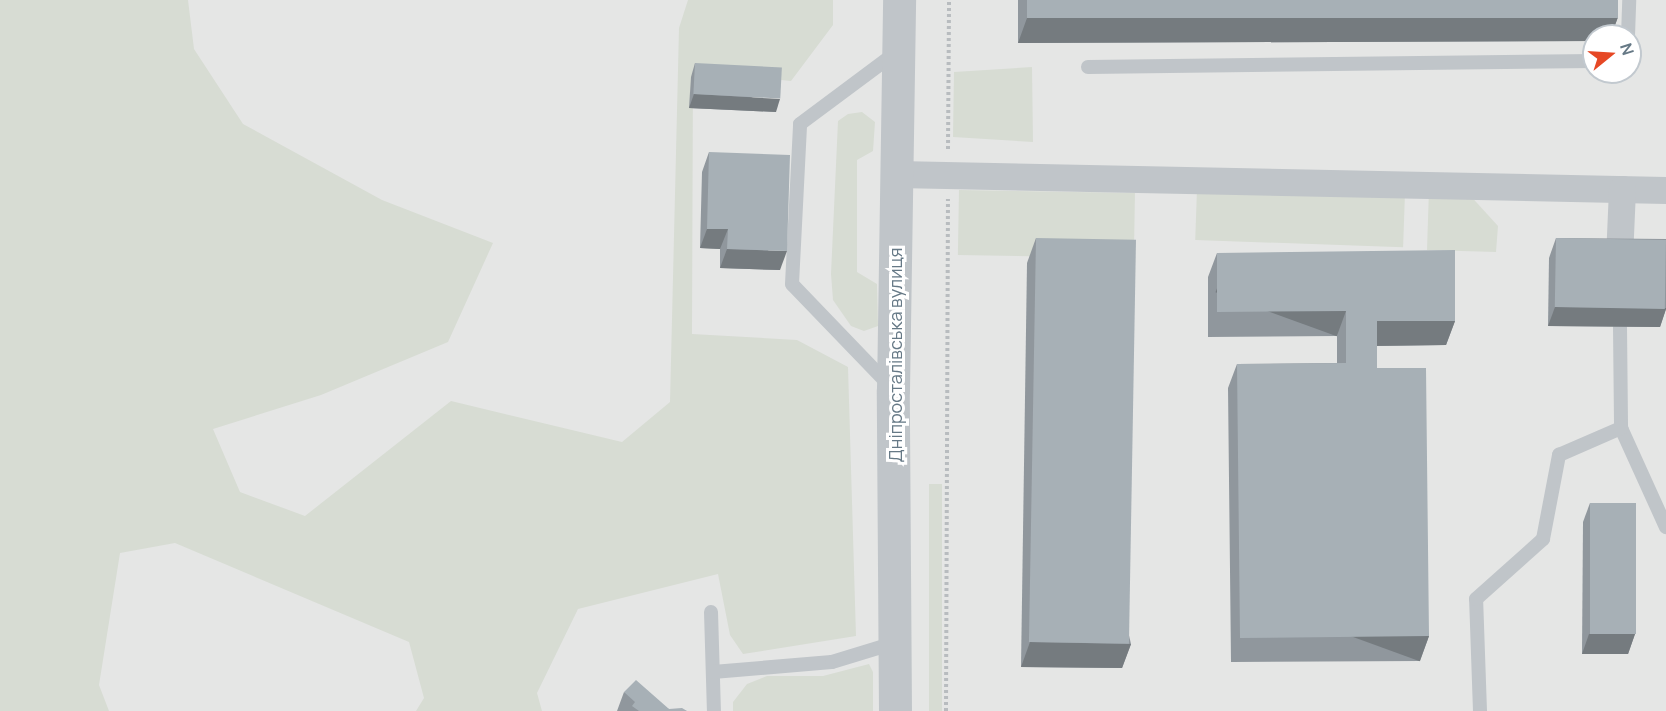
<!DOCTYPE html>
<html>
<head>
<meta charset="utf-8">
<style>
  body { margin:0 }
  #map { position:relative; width:1666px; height:711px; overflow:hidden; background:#f7f7f4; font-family:Manrope,sans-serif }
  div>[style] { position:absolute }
  .built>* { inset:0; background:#e5e6e5 }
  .green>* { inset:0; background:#d7dcd3; transform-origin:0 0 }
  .path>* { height:4px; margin-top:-2px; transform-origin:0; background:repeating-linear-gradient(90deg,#b8bcbf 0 3px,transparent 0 6px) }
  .service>* { height:14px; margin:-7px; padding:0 7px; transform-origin:7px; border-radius:7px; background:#c0c5c9 }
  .minor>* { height:27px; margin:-13.5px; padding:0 13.5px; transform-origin:13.5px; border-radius:13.5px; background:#c0c5c9 }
  .tertiary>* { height:33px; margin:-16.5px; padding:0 16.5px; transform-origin:16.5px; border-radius:16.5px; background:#c0c5c9 }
  .wall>* { inset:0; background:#90979d }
  .shaded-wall>* { inset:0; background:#757b7f; transform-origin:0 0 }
  .building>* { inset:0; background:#a7b0b6; transform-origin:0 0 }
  span { translate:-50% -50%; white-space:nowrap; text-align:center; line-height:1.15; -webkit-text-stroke:6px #fff; paint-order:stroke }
  .street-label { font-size:18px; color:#667986 }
  .north { position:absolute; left:1582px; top:24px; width:60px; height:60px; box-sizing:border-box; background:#fff; border:2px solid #c2c9cf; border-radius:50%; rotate:72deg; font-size:16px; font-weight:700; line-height:24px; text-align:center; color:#667986 }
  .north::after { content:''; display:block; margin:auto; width:21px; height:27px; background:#e64825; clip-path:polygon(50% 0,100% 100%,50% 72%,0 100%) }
</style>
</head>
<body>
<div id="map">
  <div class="built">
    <i style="clip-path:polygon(evenodd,0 0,1666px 0,1666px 711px,0 711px,0 0,1594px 36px,1630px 36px,1630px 72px,1594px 72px,1594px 36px)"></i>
  </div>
  <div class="green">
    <i style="clip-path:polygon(0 0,188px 0,194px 49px,243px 124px,382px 200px,493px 243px,448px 342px,321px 395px,213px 429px,240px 492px,305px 516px,451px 401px,622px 442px,670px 402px,679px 28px,688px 0,833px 0,833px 25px,791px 81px,693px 71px,692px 334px,797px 340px,848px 367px,856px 636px,743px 654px,730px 635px,718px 574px,578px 609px,537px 693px,542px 711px,416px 711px,424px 698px,409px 642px,175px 543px,120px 553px,99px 685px,109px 711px,0 711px)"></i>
    <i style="clip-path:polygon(1032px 67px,1033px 142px,953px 137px,954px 72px)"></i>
    <i style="clip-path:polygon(862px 112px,875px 122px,873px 151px,857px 160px,857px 272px,877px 284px,878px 326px,864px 331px,851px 326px,833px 300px,831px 274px,838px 121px,848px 114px)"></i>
    <i style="left:1197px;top:189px;width:208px;height:51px;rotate:2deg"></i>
    <i style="clip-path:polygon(1429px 189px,1467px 192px,1498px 226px,1496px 252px,1427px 250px)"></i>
    <i style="left:959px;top:190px;width:176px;height:65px;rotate:1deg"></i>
    <i style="left:942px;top:484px;width:227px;height:13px;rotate:90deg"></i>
    <i style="clip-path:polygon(869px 664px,873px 672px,873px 711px,733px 711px,733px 702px,747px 684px,767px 676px,823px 676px)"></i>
  </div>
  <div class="path">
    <i style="left:948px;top:149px;width:149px;rotate:-89.6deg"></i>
    <i style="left:946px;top:711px;width:512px;rotate:-89.78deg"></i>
  </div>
  <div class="service">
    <i style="left:1628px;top:36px;width:36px;rotate:-88deg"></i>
    <i style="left:1088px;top:67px;width:506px;rotate:-0.68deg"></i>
    <i style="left:1620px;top:327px;width:101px;rotate:89.4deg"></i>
    <i style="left:1621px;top:428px;width:109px;rotate:65.6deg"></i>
    <i style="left:890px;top:386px;width:141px;rotate:-133.9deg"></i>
    <i style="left:792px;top:284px;width:160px;rotate:-87.1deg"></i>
    <i style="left:800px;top:124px;width:117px;rotate:-36.7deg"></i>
    <i style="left:711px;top:612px;width:99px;rotate:88.3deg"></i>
    <i style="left:713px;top:672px;width:119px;rotate:-4.8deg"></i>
    <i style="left:832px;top:662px;width:65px;rotate:-17deg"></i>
    <i style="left:1480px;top:711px;width:112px;rotate:-92deg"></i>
    <i style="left:1476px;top:599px;width:90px;rotate:-41.8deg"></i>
    <i style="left:1543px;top:539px;width:86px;rotate:-79.2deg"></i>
    <i style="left:1559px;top:455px;width:68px;rotate:-23.5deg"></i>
  </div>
  <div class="minor">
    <i style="left:897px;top:174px;width:769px;rotate:1.19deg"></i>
    <i style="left:1619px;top:258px;width:69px;rotate:-87.5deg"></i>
  </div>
  <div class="tertiary">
    <i style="left:895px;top:711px;width:321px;rotate:-90.4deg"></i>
    <i style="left:893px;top:390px;width:390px;rotate:-89.1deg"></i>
  </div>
  <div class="wall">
    <i style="clip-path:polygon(1018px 0,1618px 0,1618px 17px,1611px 36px,1594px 36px,1594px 41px,1018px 43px)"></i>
    <i style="clip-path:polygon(695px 63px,776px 112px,689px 108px,691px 77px)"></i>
    <i style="clip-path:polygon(709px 152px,780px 270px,720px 268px,720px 249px,700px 248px,702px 172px)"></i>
    <i style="clip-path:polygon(1036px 238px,1131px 644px,1122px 668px,1021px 667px,1027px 263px)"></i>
    <i style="clip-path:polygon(1556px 238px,1666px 239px,1666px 309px,1660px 327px,1548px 326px,1549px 258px)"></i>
    <i style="clip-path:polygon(1217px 253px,1455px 321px,1446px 345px,1377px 346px,1377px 368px,1429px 636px,1420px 661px,1231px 662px,1228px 388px,1237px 364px,1337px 363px,1337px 336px,1208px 337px,1208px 277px)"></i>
    <i style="clip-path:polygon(1590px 503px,1635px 634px,1628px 654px,1582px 654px,1583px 522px)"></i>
    <i style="clip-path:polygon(624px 692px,669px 709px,687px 711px,617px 711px)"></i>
  </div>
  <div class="shaded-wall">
    <i style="clip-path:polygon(1618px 17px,1611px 36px,1594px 36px,1594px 41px,1018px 43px,1027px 18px)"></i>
    <i style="clip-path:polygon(694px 94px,780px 99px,776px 112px,689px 108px)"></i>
    <i style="clip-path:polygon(707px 229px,728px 229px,720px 249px,700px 248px)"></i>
    <i style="clip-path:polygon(727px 249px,787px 251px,780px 270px,720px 268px)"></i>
    <i style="clip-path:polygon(1555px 307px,1666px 308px,1666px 309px,1660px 327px,1548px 326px)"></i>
    <i style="left:1346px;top:311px;width:27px;height:129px;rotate:110deg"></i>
    <i style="clip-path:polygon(1377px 321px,1455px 321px,1446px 345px,1368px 346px)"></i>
    <i style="clip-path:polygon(1589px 634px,1635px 634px,1628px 654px,1582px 654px)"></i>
    <i style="left:1429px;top:636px;width:27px;height:189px;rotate:110deg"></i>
    <i style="clip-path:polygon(1030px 642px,1131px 644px,1122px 668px,1021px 667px)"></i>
  </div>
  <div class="building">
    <i style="left:1027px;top:0;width:591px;height:18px"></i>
    <i style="left:695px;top:63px;width:87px;height:31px;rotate:3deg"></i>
    <i style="clip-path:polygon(709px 152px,790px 155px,787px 251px,727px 249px,728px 229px,707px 229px)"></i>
    <i style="left:1036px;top:238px;width:100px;height:404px;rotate:1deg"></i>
    <i style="left:1556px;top:238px;width:110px;height:69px;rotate:1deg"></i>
    <i style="clip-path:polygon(1455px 250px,1455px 321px,1377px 321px,1377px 368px,1426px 368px,1429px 636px,1240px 638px,1237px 364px,1346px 363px,1346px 311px,1217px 312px,1217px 253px)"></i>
    <i style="left:1590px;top:503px;width:46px;height:131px"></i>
    <i style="clip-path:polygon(636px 680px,669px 709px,682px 708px,687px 711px,639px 711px,632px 706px,635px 702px,624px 692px)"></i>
  </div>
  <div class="street-label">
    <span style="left:895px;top:355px;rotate:-90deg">Дніпросталівська вулиця</span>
  </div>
  <div class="north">N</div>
</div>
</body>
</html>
